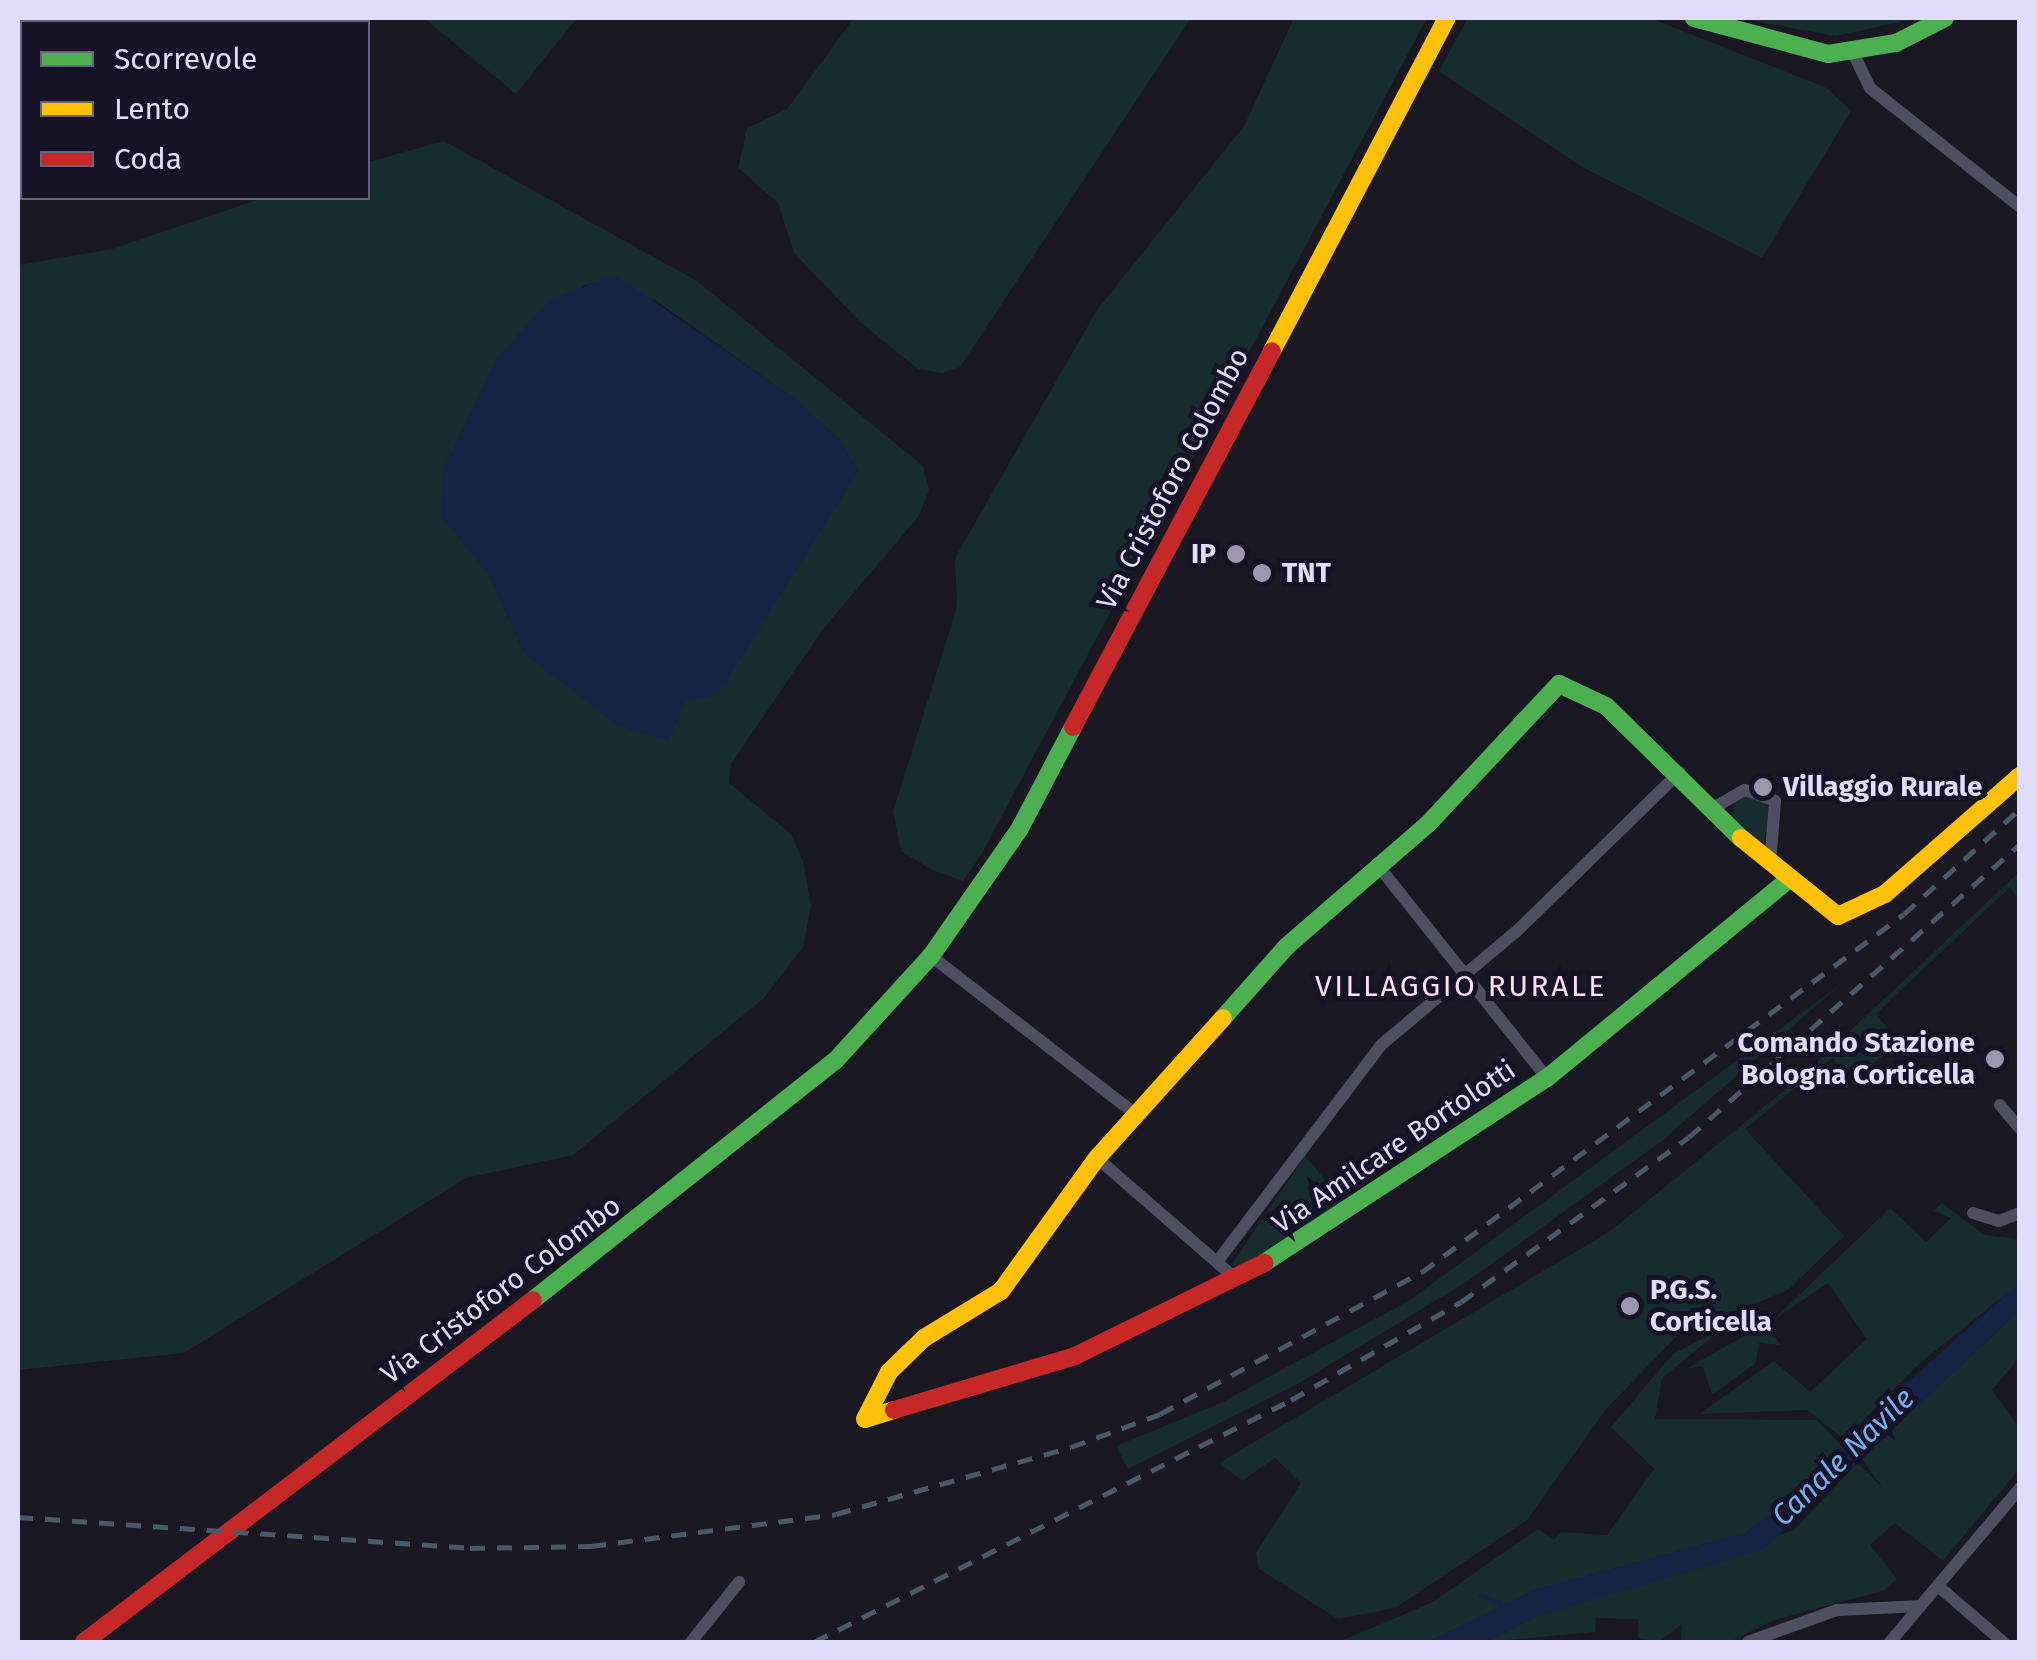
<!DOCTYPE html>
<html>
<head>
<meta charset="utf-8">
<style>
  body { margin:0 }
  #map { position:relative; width:2037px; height:1660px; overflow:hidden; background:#1a1822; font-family:"Fira Sans",sans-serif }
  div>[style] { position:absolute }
  .green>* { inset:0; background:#172c2e }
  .water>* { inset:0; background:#152445 }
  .stream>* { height:5px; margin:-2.5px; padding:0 2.5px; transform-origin:2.5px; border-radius:2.5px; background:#152445 }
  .street>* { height:12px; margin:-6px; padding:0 6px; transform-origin:6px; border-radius:6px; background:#504e61 }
  .fast>* { height:18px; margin:-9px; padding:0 9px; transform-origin:9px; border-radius:9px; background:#4caf50 }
  .slow>* { height:18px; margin:-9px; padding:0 9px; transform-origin:9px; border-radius:9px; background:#ffc107 }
  .jam>* { height:18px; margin:-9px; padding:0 9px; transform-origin:9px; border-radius:9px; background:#c62828 }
  .rail>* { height:5px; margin-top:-2.5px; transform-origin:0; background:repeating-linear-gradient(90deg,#4a5969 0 15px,transparent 0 27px) }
  .dots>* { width:28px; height:28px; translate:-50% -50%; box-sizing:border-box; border:5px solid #171327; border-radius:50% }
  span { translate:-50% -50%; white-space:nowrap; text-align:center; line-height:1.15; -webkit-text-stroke:10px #171327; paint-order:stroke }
  .street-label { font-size:28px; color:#e2dcfb }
  .poi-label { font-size:28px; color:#e2dcfb; font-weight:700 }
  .right { translate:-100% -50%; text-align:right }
  .left { translate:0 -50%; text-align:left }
  .neighbourhood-label { font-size:30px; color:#fbdeef; letter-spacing:2.5px }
  .water-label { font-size:30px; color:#75aff0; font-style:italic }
  .frame { position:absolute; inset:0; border:20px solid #e2dcfb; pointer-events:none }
  .legend { position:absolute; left:20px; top:20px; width:350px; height:180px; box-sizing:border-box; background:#171327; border:2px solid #68637c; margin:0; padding:12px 18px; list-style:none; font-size:30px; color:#e2dcfb }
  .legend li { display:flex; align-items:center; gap:20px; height:50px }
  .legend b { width:50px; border:2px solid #68637c }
</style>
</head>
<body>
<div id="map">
  <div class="green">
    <i style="clip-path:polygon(424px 18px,577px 18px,516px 94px)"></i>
    <i style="clip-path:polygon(854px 18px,1191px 18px,960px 367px,942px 373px,918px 369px,860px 322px,794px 253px,778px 203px,738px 168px,747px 128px,787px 109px)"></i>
    <i style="clip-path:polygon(1294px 18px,1427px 18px,981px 855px,963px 881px,930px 869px,901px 851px,893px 812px,957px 607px,955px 558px,1097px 310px,1244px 126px)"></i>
    <i style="clip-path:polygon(1468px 18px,1650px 18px,1827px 88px,1851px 111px,1762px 258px,1582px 167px,1439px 71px)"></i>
    <i style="clip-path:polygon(1738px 18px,1919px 18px,1835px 36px)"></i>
    <i style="clip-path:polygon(evenodd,444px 141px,697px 281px,923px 466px,929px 491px,918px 517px,823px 629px,731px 764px,729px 783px,791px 834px,803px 861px,811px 906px,803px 947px,763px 999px,573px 1155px,466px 1178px,184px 1353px,18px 1370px,18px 265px,112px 249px,263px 198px,368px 198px,368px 162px,444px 141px,603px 284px,655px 300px,792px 397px,839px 439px,858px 471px,717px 695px,687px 700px,559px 680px,524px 653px,489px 575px,442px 517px,444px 468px,583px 285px,603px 284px)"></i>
    <i style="clip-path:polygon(1751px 797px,1770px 808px,1763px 846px,1731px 818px,1736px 800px)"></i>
    <i style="clip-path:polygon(2019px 872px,2019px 900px,2010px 887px,1876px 1014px,1900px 1043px,1851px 1079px,1832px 1058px,1745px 1129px,1844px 1236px,1788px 1290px,1677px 1336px,1606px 1409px,1527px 1520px,1395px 1608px,1338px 1619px,1259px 1569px,1256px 1553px,1301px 1483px,1275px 1458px,1242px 1481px,1219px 1463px,1609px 1232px,1801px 1077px)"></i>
    <i style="clip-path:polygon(1841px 984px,1663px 1140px,1468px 1281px,1301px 1382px,1128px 1469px,1116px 1446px,1221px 1403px,1410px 1300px)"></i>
    <i style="clip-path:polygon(1305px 1156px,1347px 1206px,1241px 1270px,1232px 1264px)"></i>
    <i style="clip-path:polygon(1942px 1203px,1984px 1235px,2019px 1239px,2019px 1284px,1921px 1362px,1844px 1439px,1807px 1410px,1699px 1414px,1774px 1361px,1810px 1392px,1867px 1339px,1828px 1283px,1772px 1321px,1890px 1208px,1926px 1242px,1951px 1218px,1934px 1211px)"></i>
    <i style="clip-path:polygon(2019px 1311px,2019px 1358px,1992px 1390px,2019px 1427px,2019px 1469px,1943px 1561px,1895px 1523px,1870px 1545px,1897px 1579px,1885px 1590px,1774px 1620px,1730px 1642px,1681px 1642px,1682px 1624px,1659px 1642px,1638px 1638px,1638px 1619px,1596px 1618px,1595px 1632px,1485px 1642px,1535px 1617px,1794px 1530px,1857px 1463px,1883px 1488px,1861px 1458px)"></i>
    <i style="clip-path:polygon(1765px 1324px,1781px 1345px,1759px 1343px,1756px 1363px,1712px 1395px,1703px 1366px,1686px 1369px)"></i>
    <i style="clip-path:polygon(1723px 1328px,1662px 1378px,1655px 1419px,1817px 1420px,1840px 1444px,1806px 1489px,1745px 1533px,1535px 1590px,1428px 1642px,1338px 1642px,1431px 1603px,1538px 1529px,1554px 1540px,1561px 1532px,1607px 1535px,1654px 1469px,1611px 1427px,1673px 1354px)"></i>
  </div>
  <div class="water">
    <i style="clip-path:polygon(616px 275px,792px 397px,839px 439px,858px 471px,717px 696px,687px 700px,668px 741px,617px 725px,524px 653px,489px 575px,441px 517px,444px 468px,496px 359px,550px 299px)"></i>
    <i style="clip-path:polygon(2019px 1283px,2019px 1311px,1861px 1458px,1844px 1439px)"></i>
    <i style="clip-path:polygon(1840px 1444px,1857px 1463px,1763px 1550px,1535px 1617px,1485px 1642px,1428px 1642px,1535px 1590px,1745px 1533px,1806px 1489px)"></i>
  </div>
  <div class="stream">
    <i style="left:1480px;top:1595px;width:31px;rotate:22deg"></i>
  </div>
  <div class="street">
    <i style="left:1853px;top:53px;width:39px;rotate:64deg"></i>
    <i style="left:1870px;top:88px;width:191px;rotate:38.4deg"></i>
    <i style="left:1715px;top:807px;width:34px;rotate:-30deg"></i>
    <i style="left:1745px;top:790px;width:32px;rotate:20deg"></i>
    <i style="left:1775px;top:801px;width:63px;rotate:94.5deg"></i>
    <i style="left:1380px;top:868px;width:268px;rotate:51.5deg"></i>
    <i style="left:931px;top:956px;width:260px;rotate:37.7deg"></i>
    <i style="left:2000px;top:1105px;width:31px;rotate:50deg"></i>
    <i style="left:1097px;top:1158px;width:184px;rotate:41deg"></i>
    <i style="left:1973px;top:1213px;width:27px;rotate:17deg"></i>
    <i style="left:1999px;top:1221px;width:22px;rotate:-21deg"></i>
    <i style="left:1217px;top:1262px;width:272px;rotate:-52.9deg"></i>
    <i style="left:1381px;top:1045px;width:179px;rotate:-40deg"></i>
    <i style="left:1518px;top:930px;width:226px;rotate:-44.3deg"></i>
    <i style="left:1938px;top:1586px;width:86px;rotate:40.7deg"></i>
    <i style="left:691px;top:1642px;width:77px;rotate:-51.3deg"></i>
    <i style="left:1748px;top:1642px;width:95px;rotate:-19.8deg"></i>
    <i style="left:1837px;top:1610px;width:84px;rotate:-2.7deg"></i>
    <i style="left:1890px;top:1642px;width:202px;rotate:-49.8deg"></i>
  </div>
  <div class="fast">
    <i style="left:1694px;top:18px;width:139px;rotate:15deg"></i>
    <i style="left:1828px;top:54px;width:69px;rotate:-9.2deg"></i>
    <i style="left:1896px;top:43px;width:55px;rotate:-27deg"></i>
    <i style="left:1223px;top:1018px;width:96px;rotate:-48.4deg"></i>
    <i style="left:1287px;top:946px;width:186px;rotate:-40.9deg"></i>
    <i style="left:1428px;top:824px;width:192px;rotate:-46.9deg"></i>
    <i style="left:1559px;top:684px;width:52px;rotate:25.1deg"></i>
    <i style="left:1606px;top:706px;width:189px;rotate:44.4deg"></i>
    <i style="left:1264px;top:1263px;width:338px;rotate:-33.2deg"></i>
    <i style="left:1547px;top:1078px;width:309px;rotate:-39.4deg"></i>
    <i style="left:533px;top:1300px;width:385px;rotate:-38.4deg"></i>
    <i style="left:835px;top:1061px;width:142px;rotate:-47.6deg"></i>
    <i style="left:931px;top:956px;width:154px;rotate:-55.1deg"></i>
    <i style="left:1019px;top:830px;width:116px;rotate:-62.3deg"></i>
  </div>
  <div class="slow">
    <i style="left:1272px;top:351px;width:376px;rotate:-62.3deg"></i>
    <i style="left:1741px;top:838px;width:124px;rotate:38.8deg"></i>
    <i style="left:1838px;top:916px;width:52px;rotate:-25.1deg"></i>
    <i style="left:1885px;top:894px;width:179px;rotate:-41.2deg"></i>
    <i style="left:894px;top:1410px;width:30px;rotate:163deg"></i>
    <i style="left:865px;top:1419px;width:53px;rotate:-62.9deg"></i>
    <i style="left:889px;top:1372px;width:49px;rotate:-44.2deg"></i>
    <i style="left:924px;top:1338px;width:90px;rotate:-31.4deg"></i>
    <i style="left:1001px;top:1291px;width:164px;rotate:-54.2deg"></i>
    <i style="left:1097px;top:1158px;width:188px;rotate:-48deg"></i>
  </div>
  <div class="jam">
    <i style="left:1073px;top:727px;width:425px;rotate:-62.1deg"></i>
    <i style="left:894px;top:1410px;width:189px;rotate:-16.6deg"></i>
    <i style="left:1075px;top:1356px;width:211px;rotate:-26.2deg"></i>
    <i style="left:84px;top:1642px;width:564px;rotate:-37.3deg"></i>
  </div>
  <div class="rail">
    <i style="left:18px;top:1517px;width:453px;rotate:3.9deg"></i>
    <i style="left:470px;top:1548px;width:121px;rotate:-0.9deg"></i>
    <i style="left:591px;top:1546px;width:247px;rotate:-7.4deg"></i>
    <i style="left:836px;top:1514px;width:244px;rotate:-15.9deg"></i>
    <i style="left:1071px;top:1447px;width:95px;rotate:-20.3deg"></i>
    <i style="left:1160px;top:1414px;width:298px;rotate:-28.5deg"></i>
    <i style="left:1422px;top:1272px;width:600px;rotate:-36.6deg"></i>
    <i style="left:1904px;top:914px;width:156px;rotate:-42.2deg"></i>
    <i style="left:814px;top:1642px;width:535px;rotate:-26.9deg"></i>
    <i style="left:1291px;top:1400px;width:196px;rotate:-30deg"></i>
    <i style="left:1461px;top:1302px;width:281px;rotate:-35.9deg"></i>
    <i style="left:1689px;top:1137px;width:442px;rotate:-41.5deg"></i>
  </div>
  <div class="dots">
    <i style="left:1236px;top:554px;background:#9c97af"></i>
    <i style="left:1262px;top:573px;background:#9c97af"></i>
    <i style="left:1763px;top:787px;background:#9c97af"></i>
    <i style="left:1995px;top:1059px;background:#9c97af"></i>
    <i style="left:1630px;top:1306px;background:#9c97af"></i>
  </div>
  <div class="street-label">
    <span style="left:1173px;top:479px;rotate:-62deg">Via Cristoforo Colombo</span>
    <span style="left:1394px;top:1147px;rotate:-34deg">Via Amilcare Bortolotti</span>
    <span style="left:501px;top:1290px;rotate:-37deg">Via Cristoforo Colombo</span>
  </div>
  <div class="poi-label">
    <span class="right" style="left:1216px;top:554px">IP</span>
    <span class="left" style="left:1282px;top:573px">TNT</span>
    <span class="left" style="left:1783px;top:787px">Villaggio Rurale</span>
    <span class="right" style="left:1975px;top:1059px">Comando Stazione<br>Bologna Corticella</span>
    <span class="left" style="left:1650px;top:1306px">P.G.S.<br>Corticella</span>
  </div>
  <div class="neighbourhood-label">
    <span style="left:1461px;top:986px">VILLAGGIO RURALE</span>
  </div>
  <div class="water-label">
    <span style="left:1843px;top:1457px;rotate:-44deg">Canale Navile</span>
  </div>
  <div class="frame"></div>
  <ul class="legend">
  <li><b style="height:12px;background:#4caf50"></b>Scorrevole</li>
  <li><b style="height:12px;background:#ffc107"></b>Lento</li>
  <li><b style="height:12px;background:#c62828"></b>Coda</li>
  </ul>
</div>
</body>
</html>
